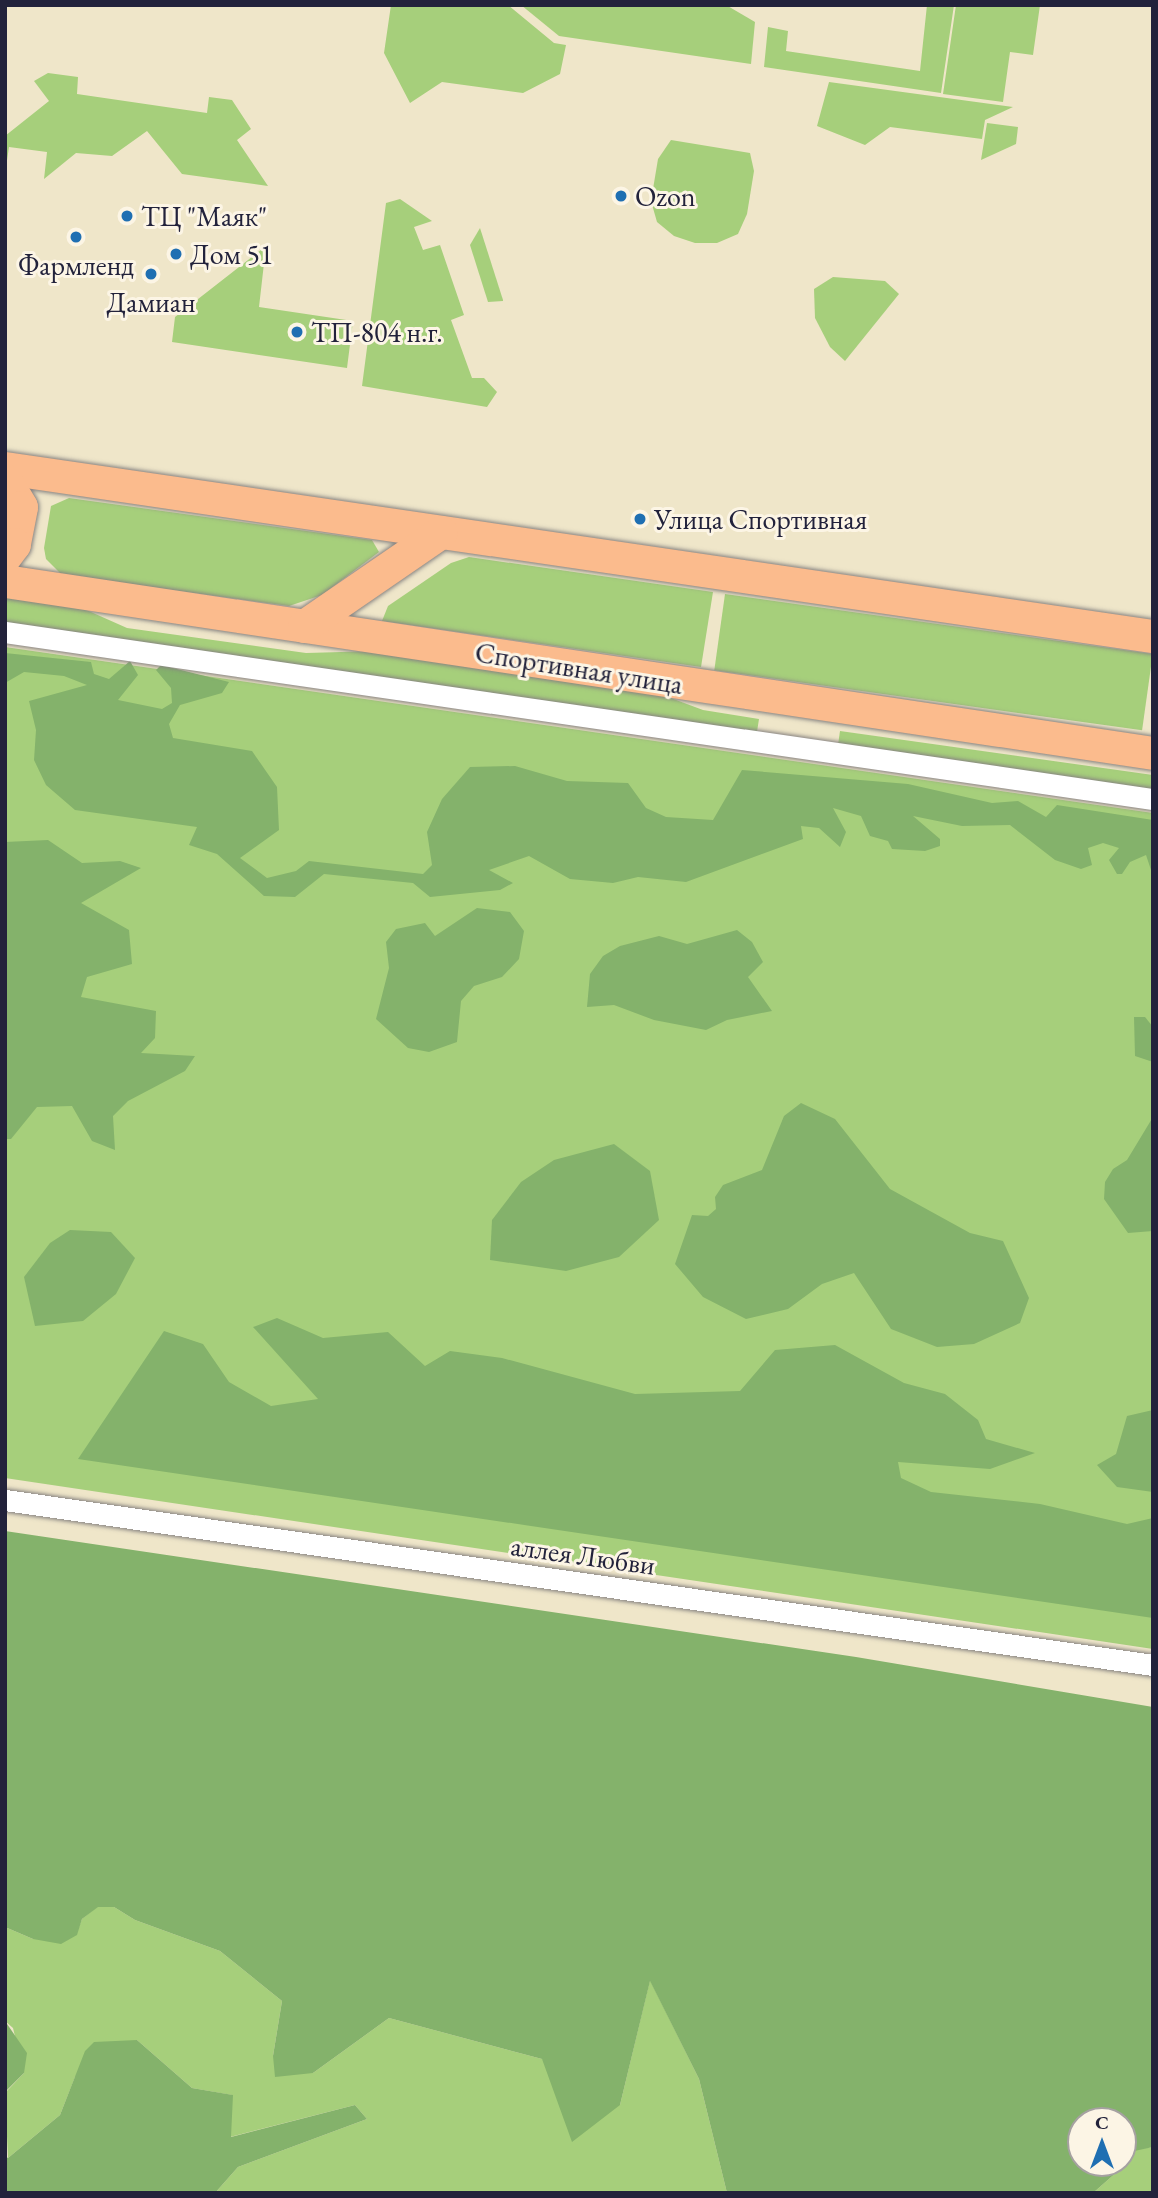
<!DOCTYPE html>
<html>
<head>
<meta charset="utf-8">
<style>
  body { margin:0 }
  #map { position:relative; width:1158px; height:2198px; overflow:hidden; background:#efe6c9; font-family:"EB Garamond",serif }
  div>[style] { position:absolute }
  .green>* { inset:0; background:#a6cf7b; transform-origin:0 0 }
  .forest>* { inset:0; background:#84b26b }
  .roads { filter:drop-shadow(0 0 2px #888482) drop-shadow(0 0 2px #888482) }
  .minor>* { height:21px; margin:-10.5px; padding:0 10.5px; transform-origin:10.5px; border-radius:10.5px; background:#fff }
  .primary>* { height:33px; margin:-16.5px; padding:0 16.5px; transform-origin:16.5px; border-radius:16.5px; background:#fbbb8d }
  .dots>* { width:19px; height:19px; translate:-50% -50%; box-sizing:border-box; border:4px solid #fcf5e5; border-radius:50% }
  span { translate:-50% -50%; white-space:nowrap; text-align:center; line-height:1.15; -webkit-text-stroke:6px #fcf5e5; paint-order:stroke }
  .poi-label { font-size:28px; color:#22223b }
  .left { translate:0 -50%; text-align:left }
  .street-label { font-size:28px; color:#22223b }
  .frame { position:absolute; inset:0; border:7px solid #22223b; pointer-events:none }
  .north { position:absolute; left:1067px; top:2107px; width:70px; height:70px; box-sizing:border-box; background:#fcf5e5; border:2px solid #a5a1a1; border-radius:50%; rotate:0deg; font-size:19px; font-weight:700; line-height:28px; text-align:center; color:#22223b }
  .north::after { content:''; display:block; margin:auto; width:24px; height:32px; background:#1f6fb2; clip-path:polygon(50% 0,100% 100%,50% 72%,0 100%) }
</style>
</head>
<body>
<div id="map">
  <div class="green">
    <i style="clip-path:polygon(391px 5px,508px 5px,554px 43px,566px 45px,560px 74px,523px 93px,442px 82px,410px 103px,384px 53px)"></i>
    <i style="clip-path:polygon(521px 5px,726px 5px,755px 22px,751px 64px,559px 36px)"></i>
    <i style="clip-path:polygon(927px 5px,954px 5px,941px 93px,764px 67px,768px 27px,788px 31px,786px 51px,920px 71px)"></i>
    <i style="clip-path:polygon(956px 5px,1040px 5px,1033px 55px,1010px 52px,1003px 102px,943px 94px)"></i>
    <i style="clip-path:polygon(48px 73px,78px 77px,77px 94px,207px 113px,209px 97px,232px 100px,251px 129px,237px 140px,268px 186px,182px 174px,147px 131px,112px 156px,76px 153px,44px 179px,47px 152px,9px 147px,5px 174px,5px 136px,49px 101px,34px 81px)"></i>
    <i style="clip-path:polygon(829px 82px,1013px 107px,985px 120px,982px 139px,890px 127px,865px 145px,817px 126px)"></i>
    <i style="clip-path:polygon(987px 123px,1018px 127px,1016px 144px,981px 160px)"></i>
    <i style="clip-path:polygon(671px 140px,750px 153px,754px 171px,747px 214px,738px 234px,717px 243px,695px 243px,674px 236px,657px 222px,651px 201px,658px 159px)"></i>
    <i style="clip-path:polygon(400px 199px,432px 221px,414px 227px,423px 250px,440px 245px,464px 315px,451px 320px,472px 378px,484px 378px,497px 392px,487px 407px,362px 386px,386px 203px)"></i>
    <i style="clip-path:polygon(480px 228px,503px 300px,503px 301px,488px 302px,470px 245px)"></i>
    <i style="clip-path:polygon(266px 246px,259px 307px,353px 321px,347px 368px,172px 342px,175px 317px)"></i>
    <i style="clip-path:polygon(833px 277px,885px 281px,899px 294px,845px 361px,830px 347px,815px 318px,814px 289px)"></i>
    <i style="clip-path:polygon(69px 498px,372px 540px,379px 552px,322px 595px,289px 606px,62px 575px,46px 559px,44px 548px,51px 506px)"></i>
    <i style="clip-path:polygon(469px 557px,713px 592px,701px 667px,382px 621px,388px 606px,451px 563px)"></i>
    <i style="left:725px;top:594px;width:432px;height:77px;rotate:8deg"></i>
    <i style="clip-path:polygon(5px 597px,82px 608px,127px 628px,306px 653px,377px 651px,660px 694px,703px 710px,759px 719px,756px 738px,5px 627px)"></i>
    <i style="clip-path:polygon(5px 647px,1153px 813px,1153px 1649px,5px 1478px)"></i>
    <i style="left:840px;top:731px;width:316px;height:16px;rotate:8deg"></i>
    <i style="clip-path:polygon(98px 1906px,114px 1907px,135px 1920px,220px 1951px,282px 2001px,273px 2056px,313px 2073px,389px 2018px,542px 2059px,620px 2105px,650px 1980px,699px 2079px,727px 2193px,215px 2193px,238px 2167px,367px 2119px,355px 2105px,230px 2137px,232px 2095px,192px 2088px,137px 2040px,75px 2077px,60px 2115px,8px 2158px,5px 2093px,24px 2073px,13px 2028px,5px 2021px,5px 1927px,33px 1939px,76px 1935px,82px 1919px)"></i>
    <i style="clip-path:polygon(1153px 2147px,1153px 2193px,1093px 2193px,1118px 2171px,1114px 2163px,1123px 2163px,1123px 2151px)"></i>
  </div>
  <div class="forest">
    <i style="clip-path:polygon(5px 653px,91px 662px,94px 674px,109px 679px,130px 661px,138px 675px,118px 700px,162px 709px,172px 703px,171px 688px,156px 670px,161px 665px,229px 682px,222px 693px,180px 705px,169px 724px,173px 738px,252px 751px,277px 787px,279px 830px,240px 858px,267px 878px,296px 871px,309px 861px,423px 874px,432px 865px,427px 832px,442px 799px,470px 767px,515px 766px,567px 781px,628px 783px,646px 808px,666px 817px,713px 820px,742px 770px,908px 784px,992px 803px,1018px 801px,1046px 817px,1057px 805px,1153px 820px,1153px 876px,1146px 855px,1130px 862px,1122px 874px,1117px 874px,1109px 860px,1119px 848px,1103px 843px,1088px 848px,1092px 865px,1081px 869px,1055px 860px,1010px 825px,962px 826px,913px 816px,940px 839px,940px 846px,925px 851px,892px 849px,888px 841px,870px 836px,861px 816px,833px 808px,846px 832px,840px 847px,819px 828px,801px 826px,803px 839px,686px 882px,638px 877px,613px 883px,570px 879px,529px 856px,489px 870px,513px 883px,500px 890px,430px 897px,413px 883px,324px 874px,295px 897px,264px 896px,217px 854px,189px 845px,197px 827px,75px 810px,46px 785px,34px 760px,36px 730px,29px 701px,87px 685px,64px 676px,24px 672px,5px 683px)"></i>
    <i style="clip-path:polygon(48px 840px,82px 863px,120px 861px,141px 868px,81px 903px,129px 930px,132px 964px,87px 977px,81px 997px,156px 1011px,155px 1038px,141px 1053px,195px 1056px,185px 1071px,128px 1101px,113px 1116px,115px 1150px,92px 1141px,72px 1106px,37px 1107px,11px 1139px,5px 1139px,5px 842px)"></i>
    <i style="clip-path:polygon(477px 908px,510px 912px,524px 931px,519px 959px,502px 977px,474px 986px,461px 1001px,457px 1042px,429px 1052px,408px 1048px,376px 1019px,389px 968px,386px 942px,396px 929px,425px 923px,435px 936px)"></i>
    <i style="clip-path:polygon(737px 930px,752px 942px,763px 962px,748px 977px,772px 1011px,727px 1020px,706px 1030px,654px 1020px,614px 1005px,587px 1007px,590px 974px,603px 956px,620px 946px,659px 936px,687px 944px)"></i>
    <i style="clip-path:polygon(1134px 1017px,1145px 1017px,1153px 1027px,1153px 1062px,1135px 1056px)"></i>
    <i style="clip-path:polygon(801px 1103px,835px 1119px,890px 1189px,970px 1233px,1003px 1241px,1029px 1298px,1020px 1323px,974px 1344px,937px 1347px,891px 1329px,854px 1273px,822px 1284px,788px 1309px,746px 1319px,703px 1297px,675px 1264px,692px 1215px,708px 1216px,716px 1209px,715px 1197px,723px 1185px,762px 1170px,784px 1116px)"></i>
    <i style="clip-path:polygon(1153px 1117px,1153px 1231px,1128px 1233px,1104px 1199px,1105px 1182px,1113px 1169px,1127px 1160px)"></i>
    <i style="clip-path:polygon(614px 1144px,650px 1171px,659px 1220px,619px 1257px,566px 1271px,490px 1260px,492px 1220px,521px 1182px,554px 1160px)"></i>
    <i style="clip-path:polygon(70px 1230px,111px 1232px,135px 1258px,116px 1294px,83px 1321px,35px 1326px,24px 1277px,50px 1243px)"></i>
    <i style="clip-path:polygon(277px 1318px,323px 1338px,388px 1332px,425px 1366px,450px 1351px,502px 1358px,635px 1394px,740px 1391px,775px 1350px,835px 1345px,904px 1383px,945px 1394px,978px 1420px,986px 1439px,1035px 1453px,990px 1469px,898px 1462px,901px 1478px,931px 1492px,1040px 1504px,1127px 1524px,1153px 1518px,1153px 1618px,78px 1459px,164px 1331px,203px 1344px,229px 1382px,271px 1406px,318px 1399px,253px 1327px)"></i>
    <i style="clip-path:polygon(1153px 1410px,1153px 1492px,1117px 1487px,1097px 1465px,1116px 1454px,1127px 1416px)"></i>
    <i style="clip-path:polygon(5px 1531px,856px 1657px,1153px 1707px,1153px 2147px,1125px 2153px,1123px 2121px,1094px 2121px,1087px 2113px,1090px 2121px,1081px 2121px,1081px 2163px,1114px 2163px,1118px 2171px,1093px 2193px,727px 2193px,699px 2079px,650px 1981px,620px 2105px,572px 2142px,542px 2059px,389px 2018px,313px 2073px,275px 2077px,273px 2056px,282px 2001px,220px 1951px,135px 1920px,114px 1907px,98px 1907px,82px 1919px,77px 1935px,61px 1944px,33px 1939px,5px 1927px)"></i>
    <i style="clip-path:polygon(5px 2021px,27px 2053px,24px 2073px,5px 2092px)"></i>
    <i style="clip-path:polygon(137px 2040px,192px 2088px,233px 2095px,231px 2137px,355px 2105px,367px 2119px,238px 2167px,215px 2193px,5px 2193px,5px 2156px,8px 2158px,60px 2115px,85px 2051px,94px 2042px)"></i>
  </div>
  <div class="roads">
    <div class="minor">
      <i style="left:5px;top:632px;width:1160px;rotate:8.28deg"></i>
      <i style="left:5px;top:1500px;width:1160px;rotate:8.18deg"></i>
    </div>
    <div class="primary">
      <i style="left:5px;top:468px;width:1160px;rotate:8.33deg"></i>
      <i style="left:5px;top:480px;width:31px;rotate:59deg"></i>
      <i style="left:21px;top:507px;width:38px;rotate:101deg"></i>
      <i style="left:14px;top:544px;width:15px;rotate:127deg"></i>
      <i style="left:5px;top:581px;width:1161px;rotate:8.52deg"></i>
      <i style="left:304px;top:626px;width:166px;rotate:-34.5deg"></i>
    </div>
  </div>
  <div class="dots">
    <i style="left:621px;top:196px;background:#1f6fb2"></i>
    <i style="left:127px;top:216px;background:#1f6fb2"></i>
    <i style="left:76px;top:237px;background:#1f6fb2"></i>
    <i style="left:176px;top:254px;background:#1f6fb2"></i>
    <i style="left:151px;top:274px;background:#1f6fb2"></i>
    <i style="left:297px;top:332px;background:#1f6fb2"></i>
    <i style="left:640px;top:519px;background:#1f6fb2"></i>
  </div>
  <div class="poi-label">
    <span class="left" style="left:635px;top:196px">Ozon</span>
    <span class="left" style="left:141px;top:216px">ТЦ "Маяк"</span>
    <span class="left" style="left:190px;top:254px">Дом 51</span>
    <span style="left:76px;top:265px">Фармленд</span>
    <span style="left:151px;top:302px">Дамиан</span>
    <span class="left" style="left:311px;top:332px">ТП-804 н.г.</span>
    <span class="left" style="left:654px;top:519px">Улица Спортивная</span>
  </div>
  <div class="street-label">
    <span style="left:579px;top:668px;rotate:9deg">Спортивная улица</span>
    <span style="left:583px;top:1555px;rotate:8deg">аллея Любви</span>
  </div>
  <div class="frame"></div>
  <div class="north">С</div>
</div>
</body>
</html>
